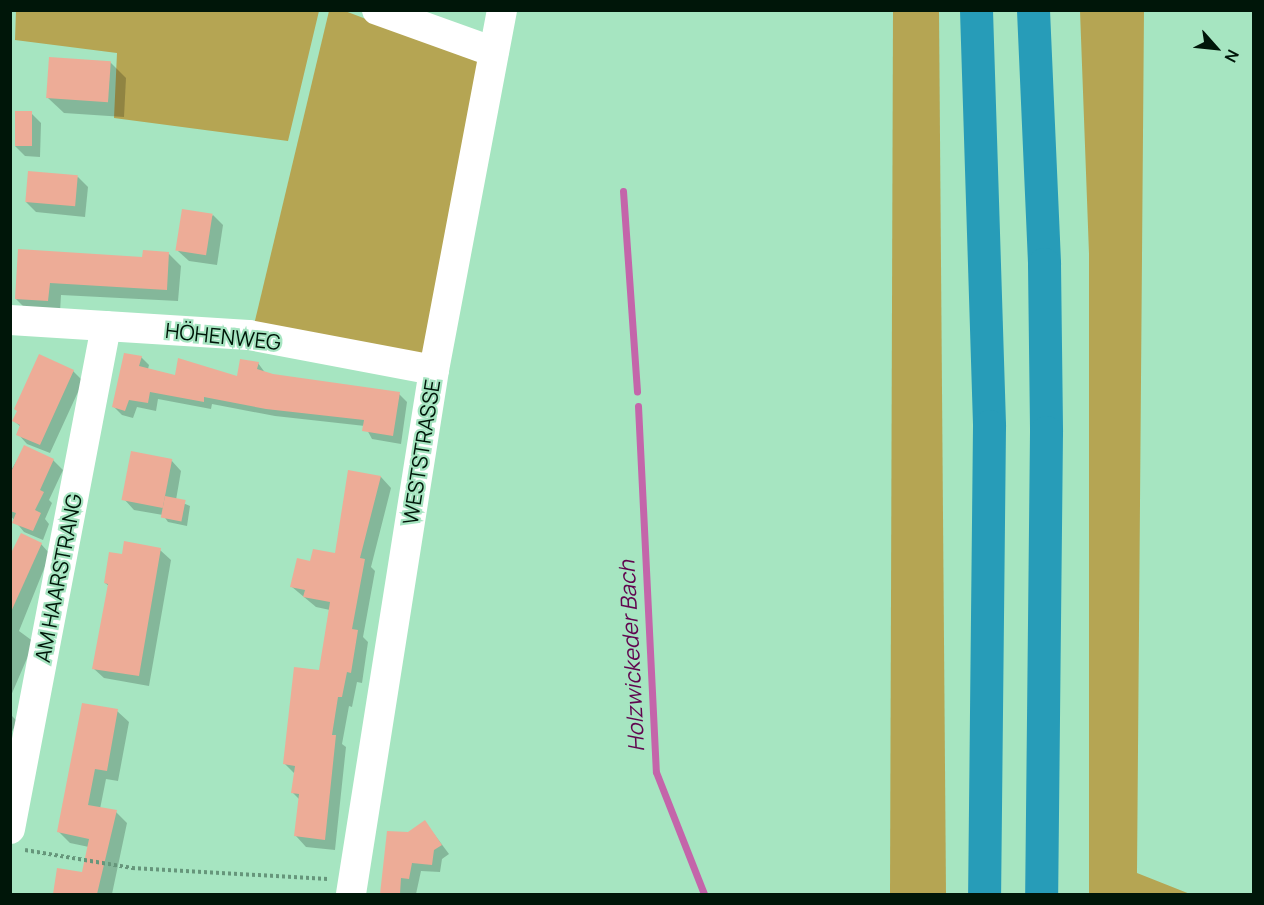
<!DOCTYPE html>
<html>
<head>
<meta charset="utf-8">
<style>
  body { margin:0 }
  #map { position:relative; width:1264px; height:905px; overflow:hidden; background:#a6e5c1; font-family:Manrope,sans-serif }
  div>[style] { position:absolute }
  .green>* { inset:0; background:#b5a553 }
  .shadow>* { inset:0; background:#0003 }
  .stream>* { height:7px; margin:-3.5px; padding:0 3.5px; transform-origin:3.5px; border-radius:3.5px; background:#c465aa }
  .building>* { inset:0; background:#edac97; transform-origin:0 0 }
  .path>* { height:4px; margin-top:-2px; transform-origin:0; background:repeating-linear-gradient(90deg,#66967b 0 3px,transparent 0 6px) }
  .minor>* { height:30px; margin:-15px; padding:0 15px; transform-origin:15px; border-radius:15px; background:#fff }
  .highway>* { height:33px; margin:-16.5px; padding:0 16.5px; transform-origin:16.5px; border-radius:16.5px; background:#279cb8 }
  span { translate:-50% -50%; white-space:nowrap; text-align:center; line-height:1.15; -webkit-text-stroke:4.5px #a6e5c1; paint-order:stroke }
  .street-label { font-size:21px; color:#001609 }
  .water-label { font-size:22px; color:#61054f; font-style:italic }
  .frame { position:absolute; inset:0; border:12px solid #001609; pointer-events:none }
  .north { position:absolute; left:1186px; top:18px; width:60px; height:60px; -webkit-text-stroke:4px #a6e5c1; paint-order:stroke; rotate:117deg; font-size:16px; font-weight:700; line-height:24px; text-align:center; color:#001609 }
  .north::after { content:''; display:block; margin:auto; width:21px; height:27px; background:#001609; clip-path:polygon(50% 0,100% 100%,50% 72%,0 100%) }
</style>
</head>
<body>
<div id="map">
  <div class="green">
    <i style="clip-path:polygon(16px 11px,16px 10px,319px 11px,288px 141px,114px 118px,117px 53px,15px 40px)"></i>
    <i style="clip-path:polygon(329px 11px,345px 11px,484px 64px,427px 362px,253px 329px)"></i>
    <i style="clip-path:polygon(893px 11px,939px 11px,946px 894px,890px 894px)"></i>
    <i style="clip-path:polygon(1080px 11px,1144px 11px,1137px 873px,1190px 894px,1089px 894px,1089px 254px)"></i>
  </div>
  <div class="shadow">
    <i style="clip-path:polygon(110px 62px,126px 78px,124px 117px,64px 113px,48px 98px)"></i>
    <i style="clip-path:polygon(31px 113px,41px 123px,40px 157px,25px 156px,15px 146px)"></i>
    <i style="clip-path:polygon(78px 177px,88px 187px,85px 217px,36px 212px,26px 202px)"></i>
    <i style="clip-path:polygon(213px 215px,223px 225px,217px 265px,189px 261px,178px 251px)"></i>
    <i style="clip-path:polygon(19px 250px,143px 258px,169px 254px,181px 266px,178px 301px,61px 295px,60px 312px,28px 311px,16px 299px)"></i>
    <i style="clip-path:polygon(141px 357px,149px 365px,148px 369px,176px 376px,238px 378px,258px 363px,266px 374px,399px 394px,407px 402px,401px 444px,372px 439px,365px 426px,275px 416px,212px 404px,211px 409px,158px 399px,156px 411px,137px 407px,133px 418px,122px 415px,114px 407px)"></i>
    <i style="clip-path:polygon(73px 371px,83px 381px,50px 453px,27px 444px,18px 434px,21px 427px,14px 421px)"></i>
    <i style="clip-path:polygon(25px 447px,53px 460px,63px 470px,49px 500px,52px 503px,45px 519px,49px 524px,43px 540px,24px 532px,10px 515px,10px 472px)"></i>
    <i style="clip-path:polygon(171px 460px,181px 471px,176px 500px,190px 506px,187px 526px,168px 522px,163px 515px,134px 510px,124px 499px)"></i>
    <i style="clip-path:polygon(349px 471px,381px 477px,391px 488px,371px 567px,375px 571px,363px 637px,368px 642px,362px 683px,357px 682px,352px 707px,349px 706px,342px 744px,346px 747px,335px 850px,306px 847px,296px 836px,300px 800px,292px 792px,295px 774px,285px 764px,320px 672px,330px 610px,316px 607px,292px 587px,312px 563px,336px 555px)"></i>
    <i style="clip-path:polygon(41px 544px,50px 554px,19px 631px,34px 642px,10px 698px,10px 558px)"></i>
    <i style="clip-path:polygon(160px 550px,171px 560px,149px 686px,104px 678px,93px 668px,109px 586px,105px 583px,123px 556px)"></i>
    <i style="clip-path:polygon(117px 711px,129px 722px,118px 781px,106px 779px,100px 809px,116px 812px,127px 823px,112px 894px,54px 894px,59px 870px,84px 874px,89px 847px,70px 843px,59px 832px)"></i>
    <i style="clip-path:polygon(10px 714px,17px 721px,10px 736px)"></i>
    <i style="clip-path:polygon(425px 822px,449px 854px,442px 859px,440px 872px,421px 871px,416px 894px,381px 894px,388px 832px,408px 833px)"></i>
  </div>
  <div class="stream">
    <i style="left:623px;top:191px;width:201px;rotate:86deg"></i>
    <i style="left:638px;top:406px;width:366px;rotate:87.2deg"></i>
    <i style="left:656px;top:772px;width:131px;rotate:68.5deg"></i>
  </div>
  <div class="building">
    <i style="left:49px;top:57px;width:62px;height:41px;rotate:4deg"></i>
    <i style="left:15px;top:111px;width:17px;height:35px"></i>
    <i style="left:28px;top:171px;width:50px;height:31px;rotate:5deg"></i>
    <i style="left:182px;top:209px;width:31px;height:42px;rotate:9deg"></i>
    <i style="clip-path:polygon(18px 249px,142px 257px,143px 250px,169px 252px,167px 290px,50px 283px,48px 301px,15px 299px)"></i>
    <i style="clip-path:polygon(124px 353px,142px 356px,139px 366px,175px 375px,178px 358px,237px 376px,240px 359px,259px 362px,257px 369px,273px 374px,400px 392px,393px 436px,362px 431px,364px 420px,266px 409px,204px 397px,204px 402px,150px 392px,148px 403px,129px 400px,125px 411px,112px 407px)"></i>
    <i style="clip-path:polygon(39px 354px,74px 370px,40px 445px,16px 435px,20px 425px,12px 421px,17px 411px,14px 409px)"></i>
    <i style="clip-path:polygon(24px 445px,54px 459px,40px 490px,44px 492px,35px 510px,41px 513px,33px 531px,12px 523px,16px 513px,10px 511px,10px 474px)"></i>
    <i style="left:131px;top:451px;width:42px;height:50px;rotate:11deg"></i>
    <i style="clip-path:polygon(348px 470px,381px 476px,360px 558px,365px 559px,352px 629px,358px 630px,351px 673px,347px 672px,342px 697px,338px 697px,332px 735px,336px 735px,325px 840px,294px 836px,299px 794px,291px 793px,295px 766px,283px 764px,294px 667px,319px 670px,330px 602px,303px 597px,305px 590px,290px 587px,297px 558px,310px 561px,313px 549px,335px 553px)"></i>
    <i style="left:165px;top:496px;width:21px;height:22px;rotate:11deg"></i>
    <i style="clip-path:polygon(21px 533px,42px 543px,10px 614px,10px 555px)"></i>
    <i style="clip-path:polygon(124px 541px,161px 548px,139px 676px,92px 669px,108px 584px,104px 583px,109px 552px,122px 554px)"></i>
    <i style="clip-path:polygon(82px 703px,118px 709px,107px 771px,95px 769px,88px 805px,117px 810px,97px 894px,53px 894px,57px 868px,82px 872px,89px 839px,57px 832px)"></i>
    <i style="clip-path:polygon(425px 820px,442px 845px,434px 850px,432px 865px,412px 863px,409px 879px,401px 878px,400px 894px,380px 894px,387px 831px,408px 832px)"></i>
  </div>
  <div class="path">
    <i style="left:25px;top:850px;width:109px;rotate:9.5deg"></i>
    <i style="left:132px;top:868px;width:196px;rotate:3.2deg"></i>
  </div>
  <div class="minor">
    <i style="left:377px;top:10px;width:124px;rotate:19.7deg"></i>
    <i style="left:10px;top:320px;width:239px;rotate:3.6deg"></i>
    <i style="left:249px;top:335px;width:188px;rotate:10.7deg"></i>
    <i style="left:10px;top:829px;width:512px;rotate:-79.19deg"></i>
    <i style="left:351px;top:894px;width:531px;rotate:-81deg"></i>
    <i style="left:434px;top:370px;width:366px;rotate:-79.3deg"></i>
  </div>
  <div class="highway">
    <i style="left:976px;top:10px;width:416px;rotate:88.2deg"></i>
    <i style="left:989px;top:426px;width:468px;rotate:90.6deg"></i>
    <i style="left:1033px;top:10px;width:254px;rotate:87.5deg"></i>
    <i style="left:1044px;top:264px;width:168px;rotate:89.3deg"></i>
    <i style="left:1046px;top:432px;width:462px;rotate:90.6deg"></i>
  </div>
  <div class="street-label">
    <span style="left:223px;top:336px;rotate:6deg">HÖHENWEG</span>
    <span style="left:421px;top:452px;rotate:-81deg">WESTSTRASSE</span>
    <span style="left:58px;top:578px;rotate:-79deg">AM HAARSTRANG</span>
  </div>
  <div class="water-label">
    <span style="left:632px;top:656px;rotate:-93deg">Holzwickeder Bach</span>
  </div>
  <div class="frame"></div>
  <div class="north">N</div>
</div>
</body>
</html>
